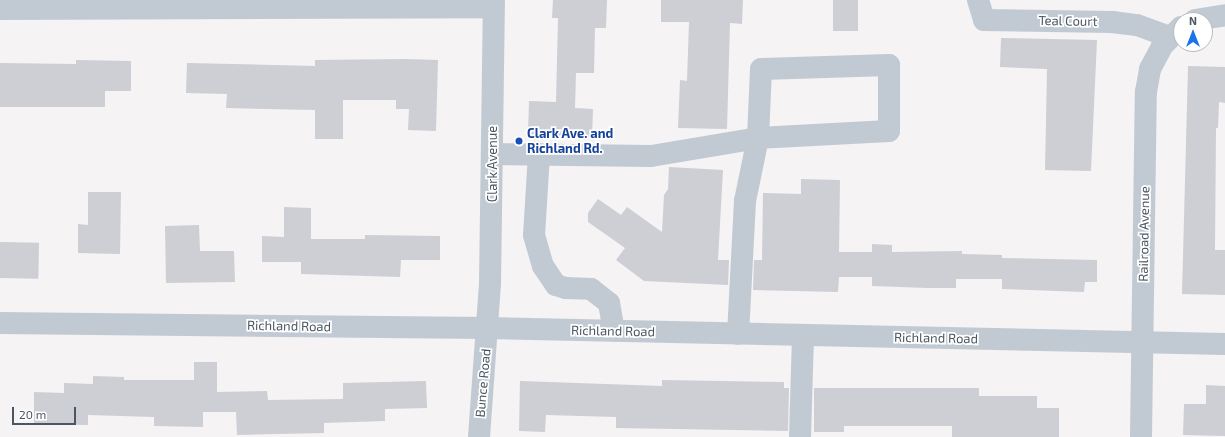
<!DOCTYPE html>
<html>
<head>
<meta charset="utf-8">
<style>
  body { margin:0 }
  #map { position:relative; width:1225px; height:437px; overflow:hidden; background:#f5f3f3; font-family:"Exo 2",sans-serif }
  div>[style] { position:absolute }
  .building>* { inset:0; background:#cdcfd5; transform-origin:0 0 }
  .minor>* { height:22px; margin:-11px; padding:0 11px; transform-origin:11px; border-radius:11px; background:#c1cad2 }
  .dots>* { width:11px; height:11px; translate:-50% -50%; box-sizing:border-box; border:2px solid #fff; border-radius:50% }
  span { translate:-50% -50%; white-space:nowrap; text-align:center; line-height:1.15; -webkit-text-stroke:3.5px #fff; paint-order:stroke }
  .street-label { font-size:13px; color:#4a5661 }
  .transit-label { font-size:13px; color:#164399; font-weight:700 }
  .left { translate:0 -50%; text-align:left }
  .north { position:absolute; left:1173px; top:12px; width:40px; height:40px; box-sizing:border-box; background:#fff; border:1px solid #b7bbc0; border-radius:50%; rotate:0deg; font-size:11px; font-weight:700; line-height:16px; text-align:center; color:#4a5661 }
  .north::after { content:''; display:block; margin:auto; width:14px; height:18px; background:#1a73e8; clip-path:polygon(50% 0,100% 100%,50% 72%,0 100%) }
  .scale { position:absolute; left:12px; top:407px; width:64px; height:18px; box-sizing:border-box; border:2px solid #4a5661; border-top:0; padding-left:5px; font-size:12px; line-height:14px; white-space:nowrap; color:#4a5661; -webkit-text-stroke:3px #fff; paint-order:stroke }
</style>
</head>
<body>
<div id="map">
  <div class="building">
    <i style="clip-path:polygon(553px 0,607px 0,606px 28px,595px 28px,594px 73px,576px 73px,575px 108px,593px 109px,592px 137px,528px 135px,529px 101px,556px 102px,558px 18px,552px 18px)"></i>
    <i style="clip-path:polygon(661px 0,743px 0,742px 24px,730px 23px,727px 129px,678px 128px,680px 80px,687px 81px,689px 22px,661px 22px)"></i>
    <i style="left:833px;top:0;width:25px;height:31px"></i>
    <i style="clip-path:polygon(1001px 38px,1097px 40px,1091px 171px,1045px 170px,1047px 69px,1000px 67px)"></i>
    <i style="clip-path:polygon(405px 59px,438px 60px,436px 131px,408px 130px,409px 109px,396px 109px,396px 100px,343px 100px,343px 139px,315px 139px,315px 110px,226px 108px,227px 94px,186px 93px,187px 63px,315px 66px,315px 60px)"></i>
    <i style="clip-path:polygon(76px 60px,131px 61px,131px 91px,105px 91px,105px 107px,0 107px,0 63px,76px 64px)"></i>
    <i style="clip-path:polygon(1188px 66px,1225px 67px,1225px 103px,1219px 102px,1218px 128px,1216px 128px,1215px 250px,1225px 250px,1225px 295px,1182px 294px)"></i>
    <i style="clip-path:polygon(669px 167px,723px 170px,718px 260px,729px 260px,728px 285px,644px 281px,616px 260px,625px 248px,588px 222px,588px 213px,598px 199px,621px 215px,627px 207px,662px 232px,664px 195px,668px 189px)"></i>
    <i style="clip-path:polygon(801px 179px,840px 180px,839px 252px,872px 252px,872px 244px,892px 245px,892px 252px,962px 251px,962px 254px,1002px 255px,1002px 258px,1097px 260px,1097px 282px,1085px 282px,1084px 292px,1002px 289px,1002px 279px,956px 279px,956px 288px,928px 288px,872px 286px,872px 277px,839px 277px,838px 292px,753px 290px,754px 260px,762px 260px,763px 193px,801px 194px)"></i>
    <i style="clip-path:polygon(88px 192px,121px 192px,120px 254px,78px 253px,78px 224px,88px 225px)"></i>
    <i style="clip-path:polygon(284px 207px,311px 208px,311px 239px,365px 239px,365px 235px,440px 236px,440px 260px,401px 260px,400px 277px,301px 274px,301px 262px,262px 262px,262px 236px,284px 237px)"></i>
    <i style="clip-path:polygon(199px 225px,200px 251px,234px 251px,235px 282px,166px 283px,165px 226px)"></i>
    <i style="left:0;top:242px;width:39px;height:36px;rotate:1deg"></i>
    <i style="clip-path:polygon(194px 362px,217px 362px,217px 392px,267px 391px,268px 400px,343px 399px,343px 383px,426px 381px,427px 408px,385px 409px,385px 421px,324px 423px,324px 433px,237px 435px,236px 412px,203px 412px,203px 427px,154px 426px,154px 417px,88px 415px,88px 425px,34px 424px,34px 392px,64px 393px,64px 383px,93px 384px,93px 376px,124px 377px,124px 380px,194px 380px)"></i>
    <i style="clip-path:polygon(662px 380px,784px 382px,784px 388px,789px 388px,788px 431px,616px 428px,616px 417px,546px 415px,545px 432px,519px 431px,520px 381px,662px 386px)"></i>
    <i style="clip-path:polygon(1206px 385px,1225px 386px,1225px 436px,1183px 435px,1184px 404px,1206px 404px)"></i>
    <i style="clip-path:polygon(814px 388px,979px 388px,979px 396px,1037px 396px,1037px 408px,1059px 408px,1059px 437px,952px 437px,952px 426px,844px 426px,844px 432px,814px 432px)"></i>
  </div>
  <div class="minor">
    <i style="left:978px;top:0;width:21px;rotate:73deg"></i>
    <i style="left:984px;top:20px;width:128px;rotate:0.9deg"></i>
    <i style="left:1112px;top:22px;width:25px;rotate:7deg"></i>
    <i style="left:1137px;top:25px;width:35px;rotate:20deg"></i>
    <i style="left:0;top:9px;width:493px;rotate:-0.2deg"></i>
    <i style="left:1195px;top:20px;width:30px;rotate:-9deg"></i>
    <i style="left:492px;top:154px;width:159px;rotate:0.7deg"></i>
    <i style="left:651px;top:156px;width:109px;rotate:-9.5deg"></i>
    <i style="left:758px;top:138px;width:131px;rotate:-3.1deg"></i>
    <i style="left:889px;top:131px;width:66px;rotate:-90deg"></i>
    <i style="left:889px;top:65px;width:128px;rotate:178.2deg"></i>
    <i style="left:761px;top:69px;width:69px;rotate:92.5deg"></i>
    <i style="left:758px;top:138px;width:64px;rotate:101.7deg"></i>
    <i style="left:745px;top:201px;width:133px;rotate:93deg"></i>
    <i style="left:539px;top:154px;width:81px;rotate:93.5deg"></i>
    <i style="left:534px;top:235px;width:32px;rotate:74deg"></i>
    <i style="left:543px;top:266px;width:23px;rotate:56deg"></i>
    <i style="left:556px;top:285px;width:10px;rotate:17deg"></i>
    <i style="left:566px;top:288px;width:25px;rotate:2deg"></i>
    <i style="left:591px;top:289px;width:23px;rotate:38deg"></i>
    <i style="left:609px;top:303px;width:28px;rotate:80deg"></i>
    <i style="left:0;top:323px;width:488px;rotate:0.6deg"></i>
    <i style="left:488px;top:328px;width:737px;rotate:1.24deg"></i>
    <i style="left:479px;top:437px;width:154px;rotate:-85.9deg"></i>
    <i style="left:490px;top:283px;width:283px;rotate:-89.2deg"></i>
    <i style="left:800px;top:437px;width:102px;rotate:-88.3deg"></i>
    <i style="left:1141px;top:437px;width:345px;rotate:-89.2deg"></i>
    <i style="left:1146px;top:92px;width:23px;rotate:-80deg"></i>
    <i style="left:1150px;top:69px;width:26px;rotate:-62deg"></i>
    <i style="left:1162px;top:46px;width:27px;rotate:-45deg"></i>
  </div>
  <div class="dots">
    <i style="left:519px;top:141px;background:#1a4fb4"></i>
  </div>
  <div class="street-label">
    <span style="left:1068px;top:21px;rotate:1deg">Teal Court</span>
    <span style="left:492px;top:164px;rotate:-90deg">Clark Avenue</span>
    <span style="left:1144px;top:234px;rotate:-89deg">Railroad Avenue</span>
    <span style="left:289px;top:326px;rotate:1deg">Richland Road</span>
    <span style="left:613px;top:331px;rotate:1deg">Richland Road</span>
    <span style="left:936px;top:338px;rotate:1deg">Richland Road</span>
    <span style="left:483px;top:383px;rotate:-85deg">Bunce Road</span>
  </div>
  <div class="transit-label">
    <span class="left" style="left:527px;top:141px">Clark Ave. and<br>Richland Rd.</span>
  </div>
  <div class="north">N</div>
  <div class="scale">20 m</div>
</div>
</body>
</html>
